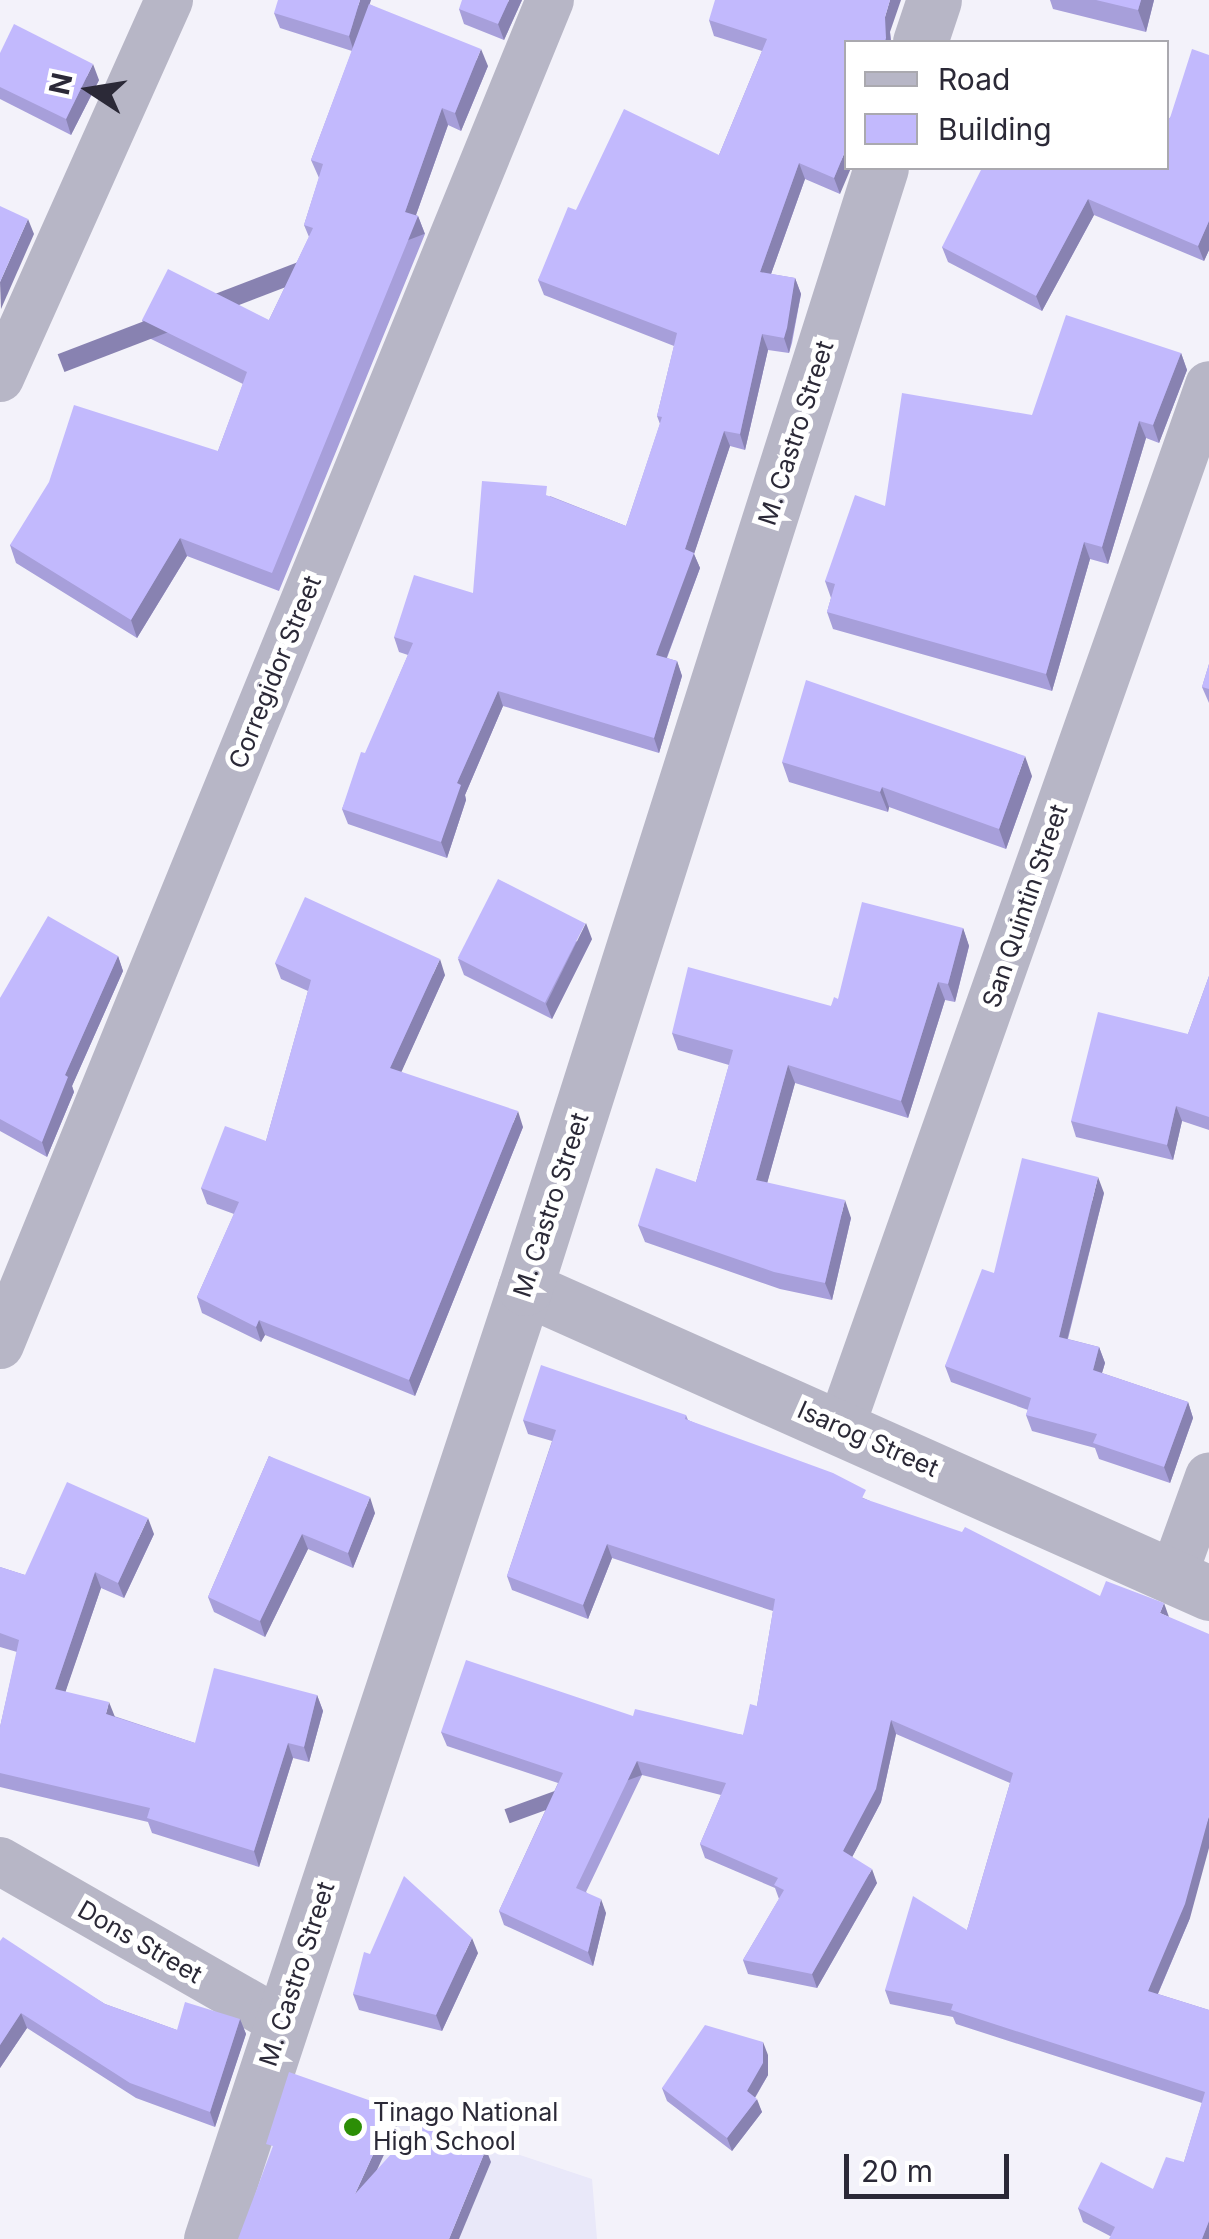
<!DOCTYPE html>
<html>
<head>
<meta charset="utf-8">
<style>
  body { margin:0 }
  #map { position:relative; width:1209px; height:2239px; overflow:hidden; background:#f3f2fa; font-family:Inter,sans-serif }
  div>[style] { position:absolute }
  .built>* { inset:0; background:#e9e8f9 }
  .minor>* { height:48px; margin:-24px; padding:0 24px; transform-origin:24px; border-radius:24px; background:#b7b6c6 }
  .tertiary>* { height:55px; margin:-27.5px; padding:0 27.5px; transform-origin:27.5px; border-radius:27.5px; background:#b7b6c6 }
  .wall>* { inset:0; background:#a79fda }
  .shaded-wall>* { inset:0; background:#8882b1; transform-origin:0 0 }
  .building>* { inset:0; background:#c2b9fd; transform-origin:0 0 }
  .dots>* { width:28px; height:28px; translate:-50% -50%; box-sizing:border-box; border:5px solid #fff; border-radius:50% }
  span { translate:-50% -50%; white-space:nowrap; text-align:center; line-height:1.15; -webkit-text-stroke:10px #fff; paint-order:stroke }
  .street-label { font-size:25px; color:#2b2937 }
  .poi-label { font-size:25px; color:#2b2937 }
  .left { translate:0 -50%; text-align:left }
  .legend { position:absolute; left:844px; top:40px; width:325px; height:130px; box-sizing:border-box; background:#fff; border:2px solid #aaa9af; margin:0; padding:12px 18px; list-style:none; font-size:30px; color:#2b2937 }
  .legend li { display:flex; align-items:center; gap:20px; height:50px }
  .legend b { width:50px; border:2px solid #aaa9af }
  .north { position:absolute; left:40px; top:40px; width:100px; height:100px; -webkit-text-stroke:8px #fff; paint-order:stroke; rotate:282deg; font-size:28px; font-weight:700; line-height:40px; text-align:center; color:#2b2937 }
  .north::after { content:''; display:block; margin:auto; width:35px; height:45px; background:#2b2937; clip-path:polygon(50% 0,100% 100%,50% 72%,0 100%) }
  .scale { position:absolute; left:844px; top:2154px; width:165px; height:45px; box-sizing:border-box; border:5px solid #2b2937; border-top:0; padding-left:12px; font-size:30px; line-height:35px; white-space:nowrap; color:#2b2937; -webkit-text-stroke:8px #fff; paint-order:stroke }
</style>
</head>
<body>
<div id="map">
  <div class="built">
    <i style="clip-path:polygon(284px 2076px,592px 2179px,597px 2239px,232px 2239px)"></i>
  </div>
  <div class="minor">
    <i style="left:0;top:378px;width:414px;rotate:-65.9deg"></i>
    <i style="left:0;top:1345px;width:1453px;rotate:-67.76deg"></i>
    <i style="left:841px;top:1426px;width:1104px;rotate:-70.53deg"></i>
    <i style="left:1172px;top:1579px;width:109px;rotate:-70.1deg"></i>
    <i style="left:0;top:1861px;width:324px;rotate:29.8deg"></i>
  </div>
  <div class="tertiary">
    <i style="left:920px;top:42px;width:44px;rotate:-71.6deg"></i>
    <i style="left:525px;top:1288px;width:749px;rotate:24.03deg"></i>
    <i style="left:211px;top:2239px;width:1001px;rotate:-71.73deg"></i>
    <i style="left:525px;top:1288px;width:1175px;rotate:-72.37deg"></i>
  </div>
  <div class="wall">
    <i style="clip-path:polygon(522px 0,504px 40px,464px 24px,459px 9px)"></i>
    <i style="clip-path:polygon(1050px 0,1154px 0,1146px 32px,1053px 9px)"></i>
    <i style="clip-path:polygon(369px 4px,488px 66px,461px 131px,448px 125px,416px 215px,418px 216px,425px 234px,279px 591px,187px 556px,137px 638px,16px 563px,10px 545px,218px 451px,243px 384px,149px 338px,142px 320px,269px 320px,309px 237px,304px 225px,319px 178px,311px 160px,352px 51px,280px 28px,274px 13px)"></i>
    <i style="clip-path:polygon(709px 20px,890px 32px,891px 42px,846px 42px,840px 194px,805px 179px,771px 274px,795px 278px,801px 294px,792px 343px,789px 353px,768px 350px,745px 450px,730px 446px,694px 554px,700px 568px,667px 658px,677px 661px,682px 676px,659px 753px,503px 706px,465px 795px,466px 800px,447px 858px,348px 824px,342px 809px,408px 655px,399px 652px,394px 637px,473px 593px,550px 496px,626px 526px,660px 424px,657px 416px,674px 346px,544px 295px,538px 280px,576px 210px,719px 155px,762px 51px,714px 36px)"></i>
    <i style="clip-path:polygon(0 53px,99px 80px,71px 135px,0 99px)"></i>
    <i style="clip-path:polygon(1209px 55px,1209px 250px,1204px 261px,1094px 215px,1042px 311px,948px 262px,942px 247px,1170px 118px)"></i>
    <i style="clip-path:polygon(1181px 353px,1187px 370px,1159px 443px,1146px 438px,1108px 564px,1090px 559px,1052px 691px,833px 629px,827px 612px,831px 598px,825px 581px,885px 506px,1032px 415px)"></i>
    <i style="clip-path:polygon(1209px 664px,1209px 703px,1202px 687px)"></i>
    <i style="clip-path:polygon(782px 762px,1032px 776px,1006px 849px,889px 807px,888px 812px,789px 782px)"></i>
    <i style="clip-path:polygon(963px 928px,969px 946px,955px 1002px,945px 1000px,908px 1118px,795px 1083px,767px 1183px,851px 1218px,832px 1300px,780px 1289px,645px 1242px,638px 1225px,696px 1182px,729px 1065px,678px 1050px,672px 1033px,831px 1006px,838px 999px)"></i>
    <i style="clip-path:polygon(592px 939px,552px 1019px,464px 975px,458px 959px)"></i>
    <i style="clip-path:polygon(118px 956px,123px 971px,72px 1086px,74px 1092px,47px 1157px,0 1131px,0 998px)"></i>
    <i style="clip-path:polygon(275px 963px,445px 975px,401px 1072px,523px 1127px,415px 1396px,265px 1335px,261px 1342px,202px 1313px,197px 1297px,234px 1214px,207px 1204px,201px 1188px,266px 1141px,308px 991px,281px 979px)"></i>
    <i style="clip-path:polygon(1209px 976px,1209px 1130px,1182px 1121px,1173px 1160px,1076px 1137px,1071px 1121px,1188px 1034px)"></i>
    <i style="clip-path:polygon(1104px 1193px,1068px 1339px,1099px 1347px,1105px 1363px,1102px 1373px,1188px 1402px,1193px 1418px,1170px 1483px,1099px 1459px,1095px 1448px,1032px 1431px,1026px 1415px,1028px 1410px,951px 1382px,945px 1366px,994px 1273px)"></i>
    <i style="clip-path:polygon(686px 1415px,688px 1420px,870px 1501px,1190px 1918px,1158px 1994px,1209px 2010px,1209px 2239px,1110px 2236px,1083px 2222px,1078px 2208px,1153px 2189px,1184px 2162px,1202px 2103px,956px 2024px,953px 2017px,890px 2004px,885px 1990px,967px 1930px,1010px 1783px,896px 1734px,881px 1802px,852px 1857px,877px 1883px,817px 1988px,748px 1974px,743px 1960px,779px 1899px,775px 1888px,705px 1858px,700px 1844px,721px 1795px,642px 1775px,586px 1892px,606px 1913px,593px 1966px,504px 1925px,499px 1911px,558px 1783px,447px 1746px,441px 1732px,633px 1716px,743px 1735px,757px 1706px,773px 1611px,612px 1558px,588px 1619px,512px 1590px,507px 1576px,552px 1441px,528px 1434px,523px 1420px)"></i>
    <i style="clip-path:polygon(269px 1456px,375px 1513px,353px 1568px,308px 1549px,265px 1637px,214px 1612px,208px 1597px)"></i>
    <i style="clip-path:polygon(154px 1534px,124px 1598px,101px 1588px,65px 1692px,114px 1716px,195px 1743px,317px 1695px,323px 1711px,309px 1762px,293px 1758px,259px 1867px,152px 1833px,148px 1822px,0 1787px,0 1727px,17px 1652px,0 1647px,0 1567px,25px 1575px)"></i>
    <i style="clip-path:polygon(0 1941px,105px 2004px,177px 2030px,240px 2019px,246px 2034px,215px 2127px,136px 2098px,27px 2028px,0 2068px)"></i>
    <i style="clip-path:polygon(478px 1953px,442px 2031px,359px 2010px,353px 1994px,370px 1954px)"></i>
    <i style="clip-path:polygon(768px 2055px,768px 2075px,755px 2098px,762px 2112px,732px 2151px,667px 2101px,662px 2088px)"></i>
  </div>
  <div class="shaded-wall">
    <i style="clip-path:polygon(360px 0,371px 0,354px 52px,349px 36px)"></i>
    <i style="clip-path:polygon(509px 0,522px 0,504px 40px,498px 24px)"></i>
    <i style="clip-path:polygon(890px 0,901px 0,890px 32px,891px 42px,885px 42px,885px 17px)"></i>
    <i style="clip-path:polygon(1141px 0,1154px 0,1146px 32px,1138px 10px)"></i>
    <i style="clip-path:polygon(481px 49px,488px 66px,461px 131px,455px 113px)"></i>
    <i style="clip-path:polygon(93px 64px,99px 80px,71px 135px,66px 119px)"></i>
    <i style="clip-path:polygon(442px 108px,448px 125px,411px 229px,405px 212px)"></i>
    <i style="clip-path:polygon(846px 149px,846px 168px,851px 168px,840px 194px,834px 178px)"></i>
    <i style="clip-path:polygon(799px 163px,805px 179px,766px 288px,760px 272px)"></i>
    <i style="clip-path:polygon(1088px 199px,1094px 215px,1042px 311px,1036px 296px)"></i>
    <i style="left:418px;top:216px;width:19px;height:386px;rotate:69deg"></i>
    <i style="clip-path:polygon(28px 219px,34px 234px,1px 309px,0 282px)"></i>
    <i style="clip-path:polygon(1209px 221px,1209px 250px,1204px 261px,1198px 246px)"></i>
    <i style="clip-path:polygon(795px 278px,801px 294px,789px 353px,784px 338px)"></i>
    <i style="clip-path:polygon(762px 334px,768px 350px,745px 450px,740px 434px)"></i>
    <i style="clip-path:polygon(1181px 353px,1187px 370px,1159px 443px,1153px 425px)"></i>
    <i style="clip-path:polygon(1139px 421px,1146px 438px,1108px 564px,1102px 547px)"></i>
    <i style="clip-path:polygon(724px 431px,730px 446px,694px 554px,700px 568px,662px 670px,656px 655px,685px 549px)"></i>
    <i style="clip-path:polygon(180px 538px,187px 556px,137px 638px,131px 620px)"></i>
    <i style="clip-path:polygon(1084px 542px,1090px 559px,1052px 691px,1046px 674px)"></i>
    <i style="clip-path:polygon(677px 661px,682px 676px,659px 753px,654px 738px)"></i>
    <i style="clip-path:polygon(498px 691px,503px 706px,465px 795px,466px 800px,447px 858px,441px 842px,457px 783px)"></i>
    <i style="clip-path:polygon(1025px 756px,1032px 776px,1006px 849px,999px 829px)"></i>
    <i style="clip-path:polygon(882px 787px,889px 807px,888px 812px,880px 792px)"></i>
    <i style="clip-path:polygon(586px 923px,592px 939px,552px 1019px,546px 1004px)"></i>
    <i style="clip-path:polygon(963px 928px,969px 946px,955px 1002px,948px 984px)"></i>
    <i style="clip-path:polygon(118px 956px,123px 971px,72px 1086px,74px 1092px,47px 1157px,42px 1142px,65px 1075px)"></i>
    <i style="clip-path:polygon(440px 959px,445px 975px,396px 1084px,390px 1068px)"></i>
    <i style="clip-path:polygon(938px 982px,945px 1000px,908px 1118px,901px 1101px)"></i>
    <i style="clip-path:polygon(788px 1065px,795px 1083px,763px 1198px,756px 1180px)"></i>
    <i style="clip-path:polygon(1176px 1106px,1182px 1121px,1173px 1160px,1167px 1145px)"></i>
    <i style="clip-path:polygon(518px 1111px,523px 1127px,415px 1396px,409px 1380px)"></i>
    <i style="clip-path:polygon(1098px 1177px,1104px 1193px,1064px 1352px,1059px 1337px)"></i>
    <i style="clip-path:polygon(845px 1200px,851px 1218px,832px 1300px,825px 1283px)"></i>
    <i style="clip-path:polygon(259px 1320px,265px 1335px,261px 1342px,256px 1327px)"></i>
    <i style="clip-path:polygon(1099px 1347px,1105px 1363px,1098px 1386px,1093px 1370px)"></i>
    <i style="clip-path:polygon(1188px 1402px,1193px 1418px,1170px 1483px,1164px 1467px)"></i>
    <i style="clip-path:polygon(370px 1497px,375px 1513px,353px 1568px,348px 1553px)"></i>
    <i style="clip-path:polygon(148px 1518px,154px 1534px,124px 1598px,118px 1583px)"></i>
    <i style="clip-path:polygon(302px 1534px,308px 1549px,265px 1637px,260px 1621px)"></i>
    <i style="clip-path:polygon(607px 1544px,612px 1558px,588px 1619px,583px 1605px)"></i>
    <i style="clip-path:polygon(95px 1572px,101px 1588px,61px 1705px,55px 1689px)"></i>
    <i style="clip-path:polygon(1164px 1603px,1169px 1617px,1160px 1613px)"></i>
    <i style="clip-path:polygon(317px 1695px,323px 1711px,309px 1762px,304px 1747px)"></i>
    <i style="clip-path:polygon(109px 1702px,115px 1717px,106px 1714px)"></i>
    <i style="clip-path:polygon(891px 1720px,896px 1734px,881px 1802px,848px 1865px,843px 1851px)"></i>
    <i style="clip-path:polygon(288px 1743px,293px 1758px,259px 1867px,254px 1851px)"></i>
    <i style="left:637px;top:1761px;width:15px;height:141px;rotate:70deg"></i>
    <i style="clip-path:polygon(1209px 1816px,1209px 1848px,1190px 1918px,1153px 2005px,1148px 1991px)"></i>
    <i style="clip-path:polygon(872px 1869px,877px 1883px,817px 1988px,812px 1974px)"></i>
    <i style="clip-path:polygon(601px 1899px,606px 1913px,593px 1966px,588px 1952px)"></i>
    <i style="clip-path:polygon(472px 1938px,478px 1953px,442px 2031px,436px 2015px)"></i>
    <i style="clip-path:polygon(21px 2013px,27px 2028px,0 2068px,0 2045px)"></i>
    <i style="clip-path:polygon(240px 2019px,246px 2034px,215px 2127px,210px 2112px)"></i>
    <i style="clip-path:polygon(763px 2042px,768px 2055px,768px 2075px,751px 2104px,747px 2091px)"></i>
    <i style="clip-path:polygon(757px 2099px,762px 2112px,732px 2151px,727px 2138px)"></i>
    <i style="clip-path:polygon(394px 2109px,399px 2122px,360px 2207px,355px 2194px)"></i>
    <i style="clip-path:polygon(486px 2149px,491px 2162px,459px 2239px,449px 2239px)"></i>
    <i style="clip-path:polygon(1209px 2221px,1209px 2239px,1202px 2239px)"></i>
  </div>
  <div class="building">
    <i style="clip-path:polygon(278px 0,360px 0,349px 36px,274px 13px)"></i>
    <i style="clip-path:polygon(462px 0,509px 0,498px 24px,459px 9px)"></i>
    <i style="clip-path:polygon(715px 0,890px 0,885px 17px,886px 38px,885px 42px,846px 42px,846px 149px,834px 178px,799px 163px,760px 272px,795px 278px,787px 328px,784px 338px,762px 334px,740px 434px,724px 431px,685px 549px,694px 553px,656px 655px,677px 661px,654px 738px,498px 691px,457px 783px,461px 785px,441px 842px,342px 809px,361px 752px,365px 753px,413px 643px,394px 637px,414px 575px,473px 593px,482px 481px,547px 486px,546px 495px,626px 526px,662px 417px,657px 416px,677px 333px,538px 280px,568px 207px,576px 210px,624px 109px,719px 155px,767px 39px,709px 20px)"></i>
    <i style="clip-path:polygon(1096px 0,1141px 0,1138px 10px)"></i>
    <i style="clip-path:polygon(369px 4px,481px 49px,455px 113px,442px 108px,405px 212px,418px 216px,272px 573px,180px 538px,131px 620px,10px 545px,49px 482px,74px 405px,218px 451px,247px 372px,142px 320px,168px 269px,269px 320px,313px 228px,304px 225px,323px 164px,311px 160px)"></i>
    <i style="clip-path:polygon(14px 24px,93px 64px,66px 119px,0 87px,0 53px)"></i>
    <i style="clip-path:polygon(1192px 49px,1209px 55px,1209px 221px,1198px 246px,1088px 199px,1036px 296px,942px 247px,982px 168px,1166px 168px,1166px 117px,1170px 118px)"></i>
    <i style="clip-path:polygon(0 206px,28px 219px,0 282px)"></i>
    <i style="clip-path:polygon(1066px 315px,1181px 353px,1153px 425px,1139px 421px,1102px 547px,1084px 542px,1046px 674px,827px 612px,835px 584px,825px 581px,855px 495px,885px 506px,902px 393px,1032px 415px)"></i>
    <i style="clip-path:polygon(1209px 664px,1209px 689px,1202px 687px)"></i>
    <i style="clip-path:polygon(806px 680px,1025px 756px,999px 829px,882px 787px,880px 792px,782px 762px)"></i>
    <i style="left:498px;top:879px;width:98px;height:89px;rotate:27deg"></i>
    <i style="clip-path:polygon(305px 897px,440px 959px,390px 1068px,518px 1111px,409px 1380px,259px 1320px,256px 1327px,197px 1297px,239px 1202px,201px 1188px,225px 1126px,266px 1141px,311px 980px,275px 963px)"></i>
    <i style="clip-path:polygon(862px 902px,963px 928px,948px 984px,938px 982px,901px 1101px,788px 1065px,756px 1180px,845px 1200px,825px 1283px,774px 1272px,638px 1225px,656px 1168px,696px 1182px,733px 1050px,672px 1033px,688px 967px,831px 1006px,834px 997px,838px 999px)"></i>
    <i style="clip-path:polygon(48px 916px,118px 956px,65px 1075px,68px 1077px,42px 1142px,0 1119px,0 998px)"></i>
    <i style="clip-path:polygon(1209px 976px,1209px 1117px,1176px 1106px,1167px 1145px,1071px 1121px,1098px 1012px,1188px 1034px)"></i>
    <i style="clip-path:polygon(1022px 1158px,1098px 1177px,1059px 1337px,1099px 1347px,1093px 1370px,1188px 1402px,1164px 1467px,1093px 1443px,1097px 1434px,1026px 1415px,1031px 1398px,945px 1366px,982px 1269px,994px 1273px)"></i>
    <i style="clip-path:polygon(541px 1365px,686px 1415px,685px 1419px,833px 1473px,866px 1490px,862px 1498px,962px 1532px,965px 1527px,1100px 1596px,1106px 1581px,1164px 1603px,1160px 1613px,1209px 1634px,1209px 1816px,1185px 1904px,1148px 1991px,1209px 2010px,1209px 2221px,1202px 2239px,1109px 2239px,1115px 2227px,1078px 2208px,1101px 2162px,1153px 2189px,1166px 2157px,1184px 2162px,1205px 2092px,951px 2010px,953px 2004px,885px 1990px,913px 1896px,967px 1930px,1013px 1773px,891px 1720px,876px 1789px,843px 1851px,872px 1869px,812px 1974px,743px 1960px,784px 1890px,774px 1885px,778px 1878px,700px 1844px,726px 1783px,637px 1761px,576px 1888px,601px 1899px,588px 1952px,499px 1911px,563px 1773px,441px 1732px,466px 1660px,633px 1716px,635px 1709px,743px 1735px,750px 1704px,757px 1706px,775px 1599px,607px 1544px,583px 1605px,507px 1576px,556px 1430px,523px 1420px)"></i>
    <i style="clip-path:polygon(269px 1456px,370px 1497px,348px 1553px,302px 1534px,260px 1621px,208px 1597px)"></i>
    <i style="clip-path:polygon(67px 1482px,148px 1518px,118px 1583px,95px 1572px,55px 1689px,109px 1702px,106px 1714px,195px 1743px,214px 1668px,317px 1695px,304px 1747px,288px 1743px,254px 1851px,147px 1818px,150px 1808px,0 1773px,0 1727px,19px 1640px,0 1633px,0 1567px,25px 1575px)"></i>
    <i style="clip-path:polygon(404px 1876px,472px 1938px,436px 2015px,353px 1994px,364px 1952px,370px 1954px)"></i>
    <i style="clip-path:polygon(3px 1937px,105px 2004px,177px 2030px,185px 2002px,240px 2019px,210px 2112px,130px 2083px,21px 2013px,0 2045px,0 1941px)"></i>
    <i style="clip-path:polygon(705px 2025px,763px 2042px,763px 2063px,747px 2091px,757px 2099px,727px 2138px,662px 2088px)"></i>
    <i style="clip-path:polygon(289px 2072px,394px 2109px,355px 2194px,421px 2121px,486px 2149px,449px 2239px,238px 2239px,273px 2146px,266px 2144px)"></i>
  </div>
  <div class="dots">
    <i style="left:353px;top:2127px;background:#2c8e06"></i>
  </div>
  <div class="street-label">
    <span style="left:796px;top:433px;rotate:-72deg">M. Castro Street</span>
    <span style="left:275px;top:672px;rotate:-68deg">Corregidor Street</span>
    <span style="left:1025px;top:906px;rotate:-71deg">San Quintin Street</span>
    <span style="left:551px;top:1205px;rotate:-72deg">M. Castro Street</span>
    <span style="left:868px;top:1439px;rotate:24deg">Isarog Street</span>
    <span style="left:140px;top:1942px;rotate:30deg">Dons Street</span>
    <span style="left:297px;top:1974px;rotate:-72deg">M. Castro Street</span>
  </div>
  <div class="poi-label">
    <span class="left" style="left:373px;top:2127px">Tinago National<br>High School</span>
  </div>
  <ul class="legend">
  <li><b style="height:12px;background:#b7b6c6"></b>Road</li>
  <li><b style="height:28px;background:#c2b9fd"></b>Building</li>
  </ul>
  <div class="north">N</div>
  <div class="scale">20 m</div>
</div>
</body>
</html>
